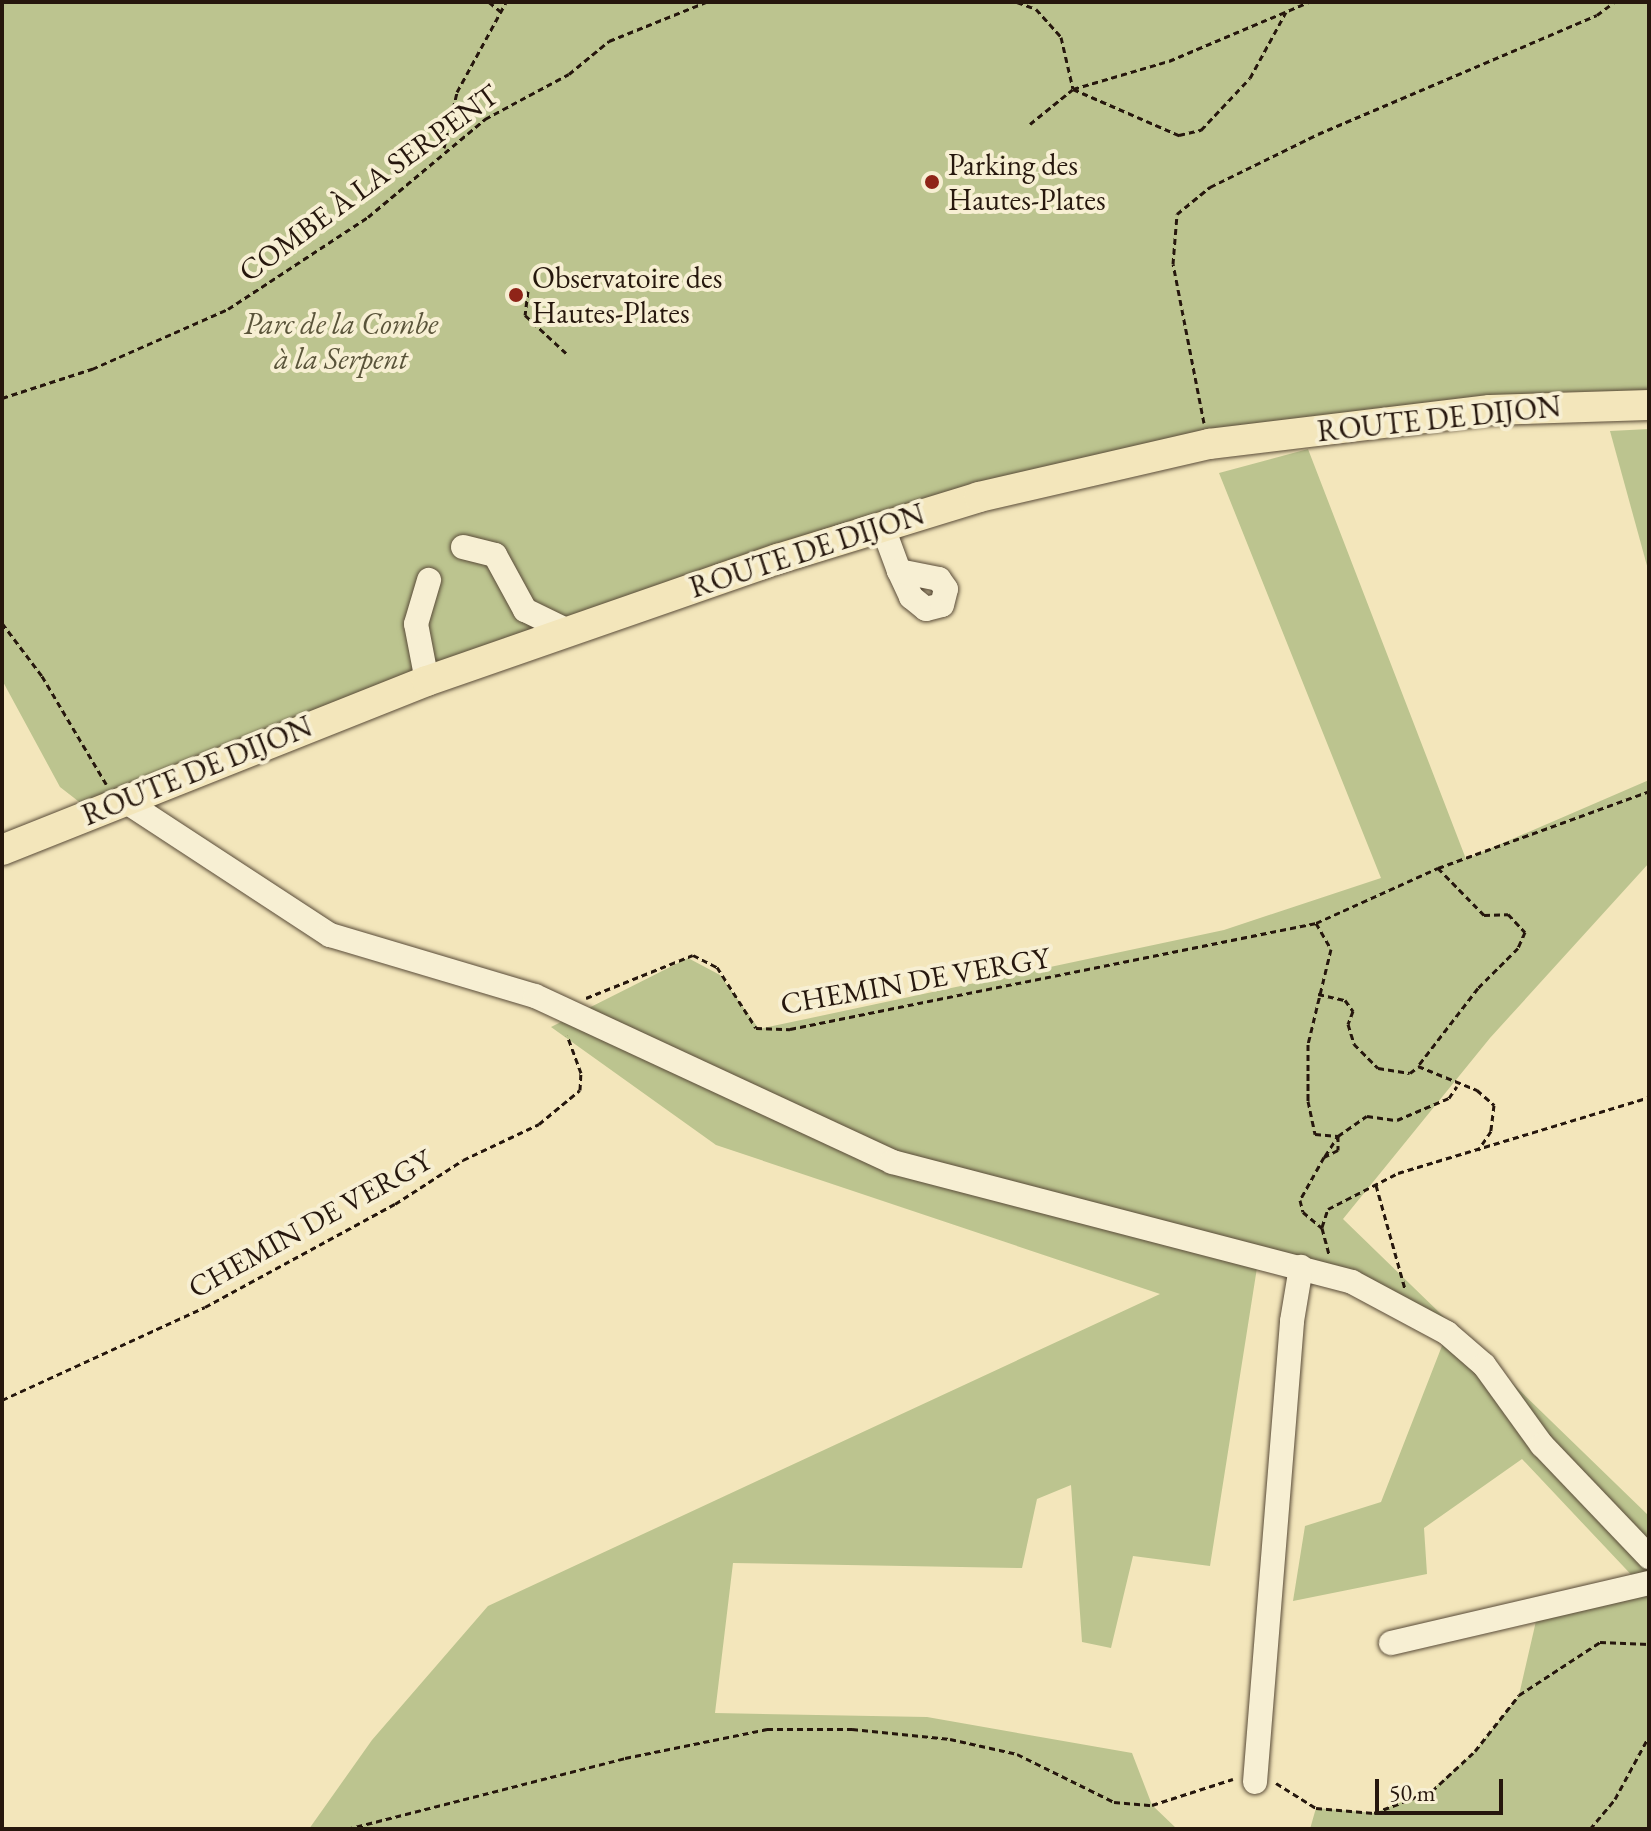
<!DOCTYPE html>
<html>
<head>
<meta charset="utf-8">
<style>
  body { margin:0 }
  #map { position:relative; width:1651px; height:1831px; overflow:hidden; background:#f3e6bb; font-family:"EB Garamond",serif }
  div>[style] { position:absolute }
  .green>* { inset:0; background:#bcc48f }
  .path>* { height:3px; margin-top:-1.5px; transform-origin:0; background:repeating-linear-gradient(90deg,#26170d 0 6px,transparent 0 10px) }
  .roads { filter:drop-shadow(0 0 2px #594b38) drop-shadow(0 0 2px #594b38) }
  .minor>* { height:24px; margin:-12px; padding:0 12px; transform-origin:12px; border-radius:12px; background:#f7efd3 }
  .major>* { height:30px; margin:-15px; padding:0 15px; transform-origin:15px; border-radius:15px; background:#f3e6bb }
  .dots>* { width:22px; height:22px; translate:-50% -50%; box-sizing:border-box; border:4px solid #f7efd3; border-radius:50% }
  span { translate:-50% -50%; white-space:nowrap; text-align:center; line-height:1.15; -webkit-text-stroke:8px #f7efd3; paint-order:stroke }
  .poi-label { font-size:30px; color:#26170d }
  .left { translate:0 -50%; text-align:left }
  .street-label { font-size:30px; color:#26170d }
  .park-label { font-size:30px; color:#5a543a; font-style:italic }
  .frame { position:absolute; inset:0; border:4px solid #26170d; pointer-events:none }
  .scale { position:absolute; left:1375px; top:1779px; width:128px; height:36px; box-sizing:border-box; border:4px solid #26170d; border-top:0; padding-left:10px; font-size:24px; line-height:28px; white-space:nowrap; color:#26170d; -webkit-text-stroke:6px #f7efd3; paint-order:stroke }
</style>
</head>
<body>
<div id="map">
  <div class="green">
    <i style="clip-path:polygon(2px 2px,1649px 2px,1649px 391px,1555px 392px,1354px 414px,1152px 448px,87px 808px,60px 787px,2px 680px)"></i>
    <i style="clip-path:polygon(1649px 429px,1649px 573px,1610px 431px)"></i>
    <i style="clip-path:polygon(1308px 449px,1466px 859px,1649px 780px,1649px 863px,1490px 1038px,1343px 1219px,1649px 1516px,1649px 1829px,1310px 1829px,1316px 1808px,1374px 1813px,1432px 1790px,1475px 1751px,1519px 1695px,1539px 1608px,1640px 1584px,1522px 1459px,1424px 1528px,1427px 1574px,1293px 1601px,1305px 1526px,1381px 1502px,1447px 1333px,1259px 1255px,1210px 1566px,1133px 1556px,1111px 1648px,1082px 1642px,1071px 1485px,1037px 1499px,1022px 1568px,733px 1563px,715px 1713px,927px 1717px,1132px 1753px,1152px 1805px,1177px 1829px,309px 1829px,372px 1740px,488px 1606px,1160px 1294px,716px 1145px,551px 1027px,688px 958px,720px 975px,759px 1029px,1224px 930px,1381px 878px,1219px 473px)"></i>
  </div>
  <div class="path">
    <i style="left:489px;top:2px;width:14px;rotate:39deg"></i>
    <i style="left:1017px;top:2px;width:20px;rotate:20deg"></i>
    <i style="left:1036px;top:9px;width:38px;rotate:48deg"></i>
    <i style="left:1061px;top:37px;width:53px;rotate:77deg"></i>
    <i style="left:1073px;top:89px;width:100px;rotate:-16.3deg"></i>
    <i style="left:1169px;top:61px;width:152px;rotate:-22.9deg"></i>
    <i style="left:1030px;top:124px;width:55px;rotate:-39.1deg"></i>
    <i style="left:1073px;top:89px;width:116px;rotate:23.5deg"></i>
    <i style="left:1179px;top:135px;width:23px;rotate:-13deg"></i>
    <i style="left:1201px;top:130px;width:71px;rotate:-46.7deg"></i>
    <i style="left:1250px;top:78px;width:75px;rotate:-61.4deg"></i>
    <i style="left:444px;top:148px;width:57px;rotate:-76.9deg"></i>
    <i style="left:457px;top:92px;width:102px;rotate:-61.4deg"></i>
    <i style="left:528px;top:291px;width:24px;rotate:97deg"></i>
    <i style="left:525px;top:315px;width:56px;rotate:42.8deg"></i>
    <i style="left:2px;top:398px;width:95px;rotate:-17.9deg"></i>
    <i style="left:92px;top:369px;width:149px;rotate:-23.8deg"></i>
    <i style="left:228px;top:309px;width:168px;rotate:-33.3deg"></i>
    <i style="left:368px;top:217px;width:153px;rotate:-39.9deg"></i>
    <i style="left:485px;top:119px;width:95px;rotate:-28.2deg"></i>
    <i style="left:569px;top:74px;width:52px;rotate:-39.5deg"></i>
    <i style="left:609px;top:41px;width:105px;rotate:-21.9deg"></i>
    <i style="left:1204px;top:423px;width:162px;rotate:-101deg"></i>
    <i style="left:1173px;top:264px;width:50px;rotate:-85.4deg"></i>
    <i style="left:1177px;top:214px;width:43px;rotate:-39.3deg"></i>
    <i style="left:1210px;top:187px;width:120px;rotate:-26.1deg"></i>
    <i style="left:1318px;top:134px;width:303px;rotate:-23.1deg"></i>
    <i style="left:1597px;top:15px;width:21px;rotate:-37deg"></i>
    <i style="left:2px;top:623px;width:66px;rotate:53deg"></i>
    <i style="left:42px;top:676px;width:126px;rotate:59.3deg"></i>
    <i style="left:1438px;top:868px;width:66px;rotate:45.6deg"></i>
    <i style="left:1484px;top:915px;width:24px;rotate:-2deg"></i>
    <i style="left:1508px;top:914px;width:25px;rotate:47deg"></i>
    <i style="left:1525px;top:932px;width:17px;rotate:114deg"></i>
    <i style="left:1518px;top:948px;width:57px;rotate:135deg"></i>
    <i style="left:1478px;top:988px;width:98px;rotate:127.6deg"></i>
    <i style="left:1418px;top:1066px;width:64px;rotate:22.1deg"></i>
    <i style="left:1477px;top:1090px;width:23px;rotate:41deg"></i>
    <i style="left:1494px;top:1105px;width:26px;rotate:97deg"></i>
    <i style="left:1491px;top:1131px;width:23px;rotate:124deg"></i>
    <i style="left:1316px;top:923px;width:30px;rotate:60deg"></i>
    <i style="left:1331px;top:949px;width:98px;rotate:103.6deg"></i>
    <i style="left:1308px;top:1044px;width:57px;rotate:90deg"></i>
    <i style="left:1308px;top:1101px;width:34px;rotate:78deg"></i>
    <i style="left:1315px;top:1134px;width:23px;rotate:5deg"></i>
    <i style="left:1338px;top:1136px;width:14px;rotate:90deg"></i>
    <i style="left:1338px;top:1150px;width:16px;rotate:153deg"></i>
    <i style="left:1324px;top:1157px;width:49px;rotate:119.2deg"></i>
    <i style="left:1300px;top:1200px;width:12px;rotate:76deg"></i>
    <i style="left:1303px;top:1212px;width:25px;rotate:40deg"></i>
    <i style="left:1322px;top:1228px;width:28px;rotate:75deg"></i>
    <i style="left:1318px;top:994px;width:28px;rotate:13deg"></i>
    <i style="left:1345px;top:1000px;width:14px;rotate:54deg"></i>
    <i style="left:1353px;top:1011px;width:14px;rotate:111deg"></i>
    <i style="left:1348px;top:1024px;width:21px;rotate:73deg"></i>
    <i style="left:1354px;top:1044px;width:34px;rotate:45deg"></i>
    <i style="left:1378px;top:1068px;width:32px;rotate:9deg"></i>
    <i style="left:1410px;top:1073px;width:10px;rotate:-37deg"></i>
    <i style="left:586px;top:998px;width:115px;rotate:-21.9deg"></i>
    <i style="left:693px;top:955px;width:27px;rotate:27deg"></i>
    <i style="left:717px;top:967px;width:72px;rotate:57.4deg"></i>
    <i style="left:756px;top:1028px;width:34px;rotate:2deg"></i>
    <i style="left:790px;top:1029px;width:537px;rotate:-11.39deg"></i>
    <i style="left:1316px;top:923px;width:134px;rotate:-24.3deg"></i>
    <i style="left:1438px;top:868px;width:225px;rotate:-20deg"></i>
    <i style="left:1325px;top:1156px;width:24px;rotate:-57deg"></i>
    <i style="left:1338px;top:1136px;width:35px;rotate:-35deg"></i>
    <i style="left:1367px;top:1116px;width:30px;rotate:8deg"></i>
    <i style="left:1397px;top:1120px;width:56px;rotate:-22.9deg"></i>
    <i style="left:1449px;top:1098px;width:14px;rotate:-56deg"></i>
    <i style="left:1376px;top:1185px;width:108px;rotate:74.4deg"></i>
    <i style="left:1322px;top:1227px;width:19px;rotate:-72deg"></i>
    <i style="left:1328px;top:1209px;width:79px;rotate:-27.2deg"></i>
    <i style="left:1398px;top:1173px;width:262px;rotate:-16.8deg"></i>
    <i style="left:2px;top:1400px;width:223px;rotate:-24.6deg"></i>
    <i style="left:205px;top:1307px;width:216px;rotate:-28.5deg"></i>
    <i style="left:395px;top:1204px;width:81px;rotate:-32.9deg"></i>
    <i style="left:463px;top:1160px;width:84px;rotate:-25.3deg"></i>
    <i style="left:539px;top:1124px;width:53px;rotate:-39.7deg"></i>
    <i style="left:580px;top:1090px;width:17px;rotate:-87deg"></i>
    <i style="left:581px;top:1073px;width:40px;rotate:-110.2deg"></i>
    <i style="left:1276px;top:1783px;width:47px;rotate:32deg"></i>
    <i style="left:1316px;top:1808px;width:58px;rotate:4.9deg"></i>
    <i style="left:1374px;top:1813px;width:62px;rotate:-20.8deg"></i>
    <i style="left:1432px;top:1791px;width:59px;rotate:-42.9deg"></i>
    <i style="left:1475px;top:1751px;width:71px;rotate:-51.8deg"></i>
    <i style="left:1519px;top:1695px;width:97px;rotate:-33.2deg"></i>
    <i style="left:1600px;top:1642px;width:49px;rotate:2.3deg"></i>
    <i style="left:347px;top:1829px;width:287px;rotate:-14.3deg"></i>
    <i style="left:625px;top:1758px;width:145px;rotate:-11.5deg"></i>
    <i style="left:767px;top:1729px;width:85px"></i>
    <i style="left:852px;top:1729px;width:99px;rotate:5.8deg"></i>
    <i style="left:950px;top:1739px;width:69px;rotate:12.6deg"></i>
    <i style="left:1017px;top:1754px;width:108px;rotate:26.3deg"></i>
    <i style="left:1114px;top:1802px;width:38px;rotate:5deg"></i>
    <i style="left:1152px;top:1805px;width:85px;rotate:-17.8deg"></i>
    <i style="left:1590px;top:1829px;width:39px;rotate:-50deg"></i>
    <i style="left:1615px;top:1799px;width:72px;rotate:-61.6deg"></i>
  </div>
  <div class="roads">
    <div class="minor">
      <i style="left:882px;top:525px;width:49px;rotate:69.7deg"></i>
      <i style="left:899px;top:571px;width:29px;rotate:65deg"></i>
      <i style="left:911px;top:597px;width:19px;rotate:39deg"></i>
      <i style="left:926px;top:609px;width:16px;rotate:-14deg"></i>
      <i style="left:942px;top:605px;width:16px;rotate:-76deg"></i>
      <i style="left:946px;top:589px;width:12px;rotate:-125deg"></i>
      <i style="left:939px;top:579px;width:41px;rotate:-168.7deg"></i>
      <i style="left:463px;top:547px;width:33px;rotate:14deg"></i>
      <i style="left:495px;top:555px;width:63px;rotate:61.4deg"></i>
      <i style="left:525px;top:610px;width:48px;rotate:26deg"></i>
      <i style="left:427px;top:681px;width:58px;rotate:-100.9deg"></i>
      <i style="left:416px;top:624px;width:46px;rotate:-73.5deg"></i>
      <i style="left:125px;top:801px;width:245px;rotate:33.2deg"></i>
      <i style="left:330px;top:935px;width:214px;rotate:16.6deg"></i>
      <i style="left:535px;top:996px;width:394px;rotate:24.9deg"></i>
      <i style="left:892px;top:1162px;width:475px;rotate:14.6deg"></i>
      <i style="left:1352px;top:1282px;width:108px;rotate:28.2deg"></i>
      <i style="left:1447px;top:1333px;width:49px;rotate:40.9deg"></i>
      <i style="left:1484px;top:1365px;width:99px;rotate:54.1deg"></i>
      <i style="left:1542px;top:1445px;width:155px;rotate:46.3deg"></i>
      <i style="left:1391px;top:1643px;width:265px;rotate:-13.1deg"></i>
      <i style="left:1255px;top:1782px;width:462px;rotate:-85.4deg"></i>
      <i style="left:1292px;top:1321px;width:55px;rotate:-80.5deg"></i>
    </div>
    <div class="major">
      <i style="left:2px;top:850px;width:457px;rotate:-21.7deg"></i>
      <i style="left:427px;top:681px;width:372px;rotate:-19.2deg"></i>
      <i style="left:778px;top:559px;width:210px;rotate:-17.1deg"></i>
      <i style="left:979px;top:497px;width:236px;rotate:-13deg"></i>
      <i style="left:1209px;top:444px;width:283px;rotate:-6.9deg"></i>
      <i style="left:1490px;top:410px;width:159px;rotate:-1.8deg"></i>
    </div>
  </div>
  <div class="dots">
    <i style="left:932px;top:182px;background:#8f2418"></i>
    <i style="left:516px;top:295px;background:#8f2418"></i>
  </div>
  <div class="poi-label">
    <span class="left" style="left:948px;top:182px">Parking des<br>Hautes-Plates</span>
    <span class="left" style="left:532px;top:295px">Observatoire des<br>Hautes-Plates</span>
  </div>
  <div class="street-label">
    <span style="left:369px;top:183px;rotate:-36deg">COMBE À LA SERPENT</span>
    <span style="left:1439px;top:419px;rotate:-6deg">ROUTE DE DIJON</span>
    <span style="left:807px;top:551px;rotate:-18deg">ROUTE DE DIJON</span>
    <span style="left:197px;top:771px;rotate:-22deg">ROUTE DE DIJON</span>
    <span style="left:915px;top:981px;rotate:-10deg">CHEMIN DE VERGY</span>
    <span style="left:310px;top:1224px;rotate:-29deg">CHEMIN DE VERGY</span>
  </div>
  <div class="park-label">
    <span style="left:341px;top:341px">Parc de la Combe<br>à la Serpent</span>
  </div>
  <div class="frame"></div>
  <div class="scale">50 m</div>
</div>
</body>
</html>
